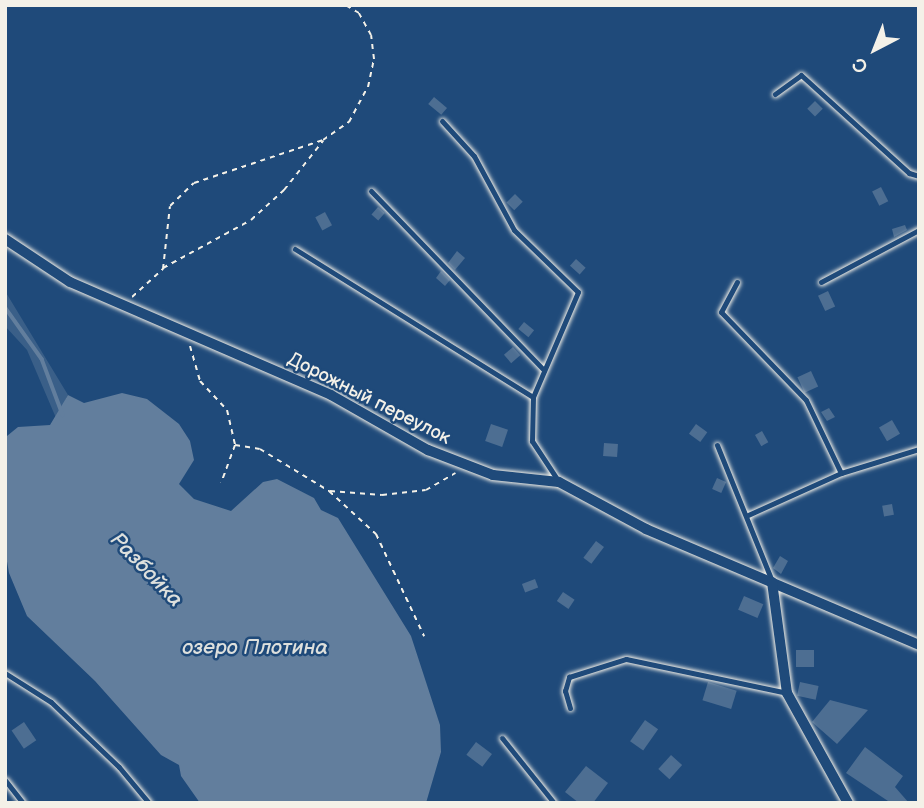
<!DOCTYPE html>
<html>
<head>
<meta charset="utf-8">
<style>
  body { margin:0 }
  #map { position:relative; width:924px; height:808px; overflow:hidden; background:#1f4a7a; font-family:"Balsamiq Sans",sans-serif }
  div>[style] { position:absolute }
  .green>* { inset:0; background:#3a5f88 }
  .water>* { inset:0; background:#627e9d }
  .stream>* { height:3.5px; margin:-1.75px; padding:0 1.75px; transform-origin:1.75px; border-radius:1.75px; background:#627e9d }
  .building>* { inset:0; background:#4d6e92; transform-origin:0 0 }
  .path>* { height:2px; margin-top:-1px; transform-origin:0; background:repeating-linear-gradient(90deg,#f4f1e8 0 5px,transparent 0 10px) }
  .roads { filter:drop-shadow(0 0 2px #f4f1e8) drop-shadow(0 0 2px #f4f1e8) }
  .service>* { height:5px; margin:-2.5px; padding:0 2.5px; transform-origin:2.5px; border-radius:2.5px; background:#1f4a7a }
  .minor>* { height:10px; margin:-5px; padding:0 5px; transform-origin:5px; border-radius:5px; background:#1f4a7a }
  span { translate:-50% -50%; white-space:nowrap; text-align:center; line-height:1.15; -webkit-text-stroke:5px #1f4a7a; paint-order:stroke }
  .street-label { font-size:19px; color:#f4f1e8 }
  .water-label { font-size:21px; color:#dee0dd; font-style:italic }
  .frame { position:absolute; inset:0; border:7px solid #f4f1e8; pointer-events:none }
  .north { position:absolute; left:840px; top:14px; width:70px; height:70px; -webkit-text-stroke:5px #1f4a7a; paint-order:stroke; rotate:222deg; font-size:19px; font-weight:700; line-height:28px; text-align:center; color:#f4f1e8 }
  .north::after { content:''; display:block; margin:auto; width:24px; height:32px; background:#f4f1e8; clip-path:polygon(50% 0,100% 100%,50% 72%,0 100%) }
</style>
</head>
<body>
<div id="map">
  <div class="green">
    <i style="clip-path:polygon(5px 291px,68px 395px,56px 418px,27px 350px,5px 326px)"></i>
  </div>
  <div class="water">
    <i style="clip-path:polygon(122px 393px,147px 399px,179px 424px,190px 441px,194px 460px,179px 484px,194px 499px,231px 511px,263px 482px,277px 479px,314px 498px,321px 510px,338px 518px,411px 636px,440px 725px,441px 752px,426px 803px,200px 803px,181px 776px,179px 765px,161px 755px,95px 681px,27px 616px,9px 573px,5px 550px,7px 436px,18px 427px,50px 425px,68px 395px,84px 403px)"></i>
  </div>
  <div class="stream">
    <i style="left:5px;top:307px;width:64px;rotate:54.6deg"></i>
    <i style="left:42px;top:359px;width:60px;rotate:69.4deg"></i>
  </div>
  <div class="building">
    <i style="left:434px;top:97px;width:17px;height:9px;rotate:40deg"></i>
    <i style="left:815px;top:101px;width:11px;height:11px;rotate:45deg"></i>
    <i style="left:881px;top:187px;width:16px;height:10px;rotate:63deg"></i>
    <i style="left:515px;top:194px;width:11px;height:12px;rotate:45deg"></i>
    <i style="left:378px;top:207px;width:9px;height:10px;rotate:41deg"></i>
    <i style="left:325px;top:212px;width:15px;height:11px;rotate:62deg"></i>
    <i style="clip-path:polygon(905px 225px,907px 230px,894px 237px,892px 229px)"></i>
    <i style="clip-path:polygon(457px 251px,465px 258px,455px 270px,448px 263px)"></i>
    <i style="left:576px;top:259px;width:13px;height:9px;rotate:42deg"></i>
    <i style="clip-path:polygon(441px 271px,450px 280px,445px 286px,436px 278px)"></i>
    <i style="left:828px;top:291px;width:17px;height:11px;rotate:65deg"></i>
    <i style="left:524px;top:322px;width:13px;height:9px;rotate:39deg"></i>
    <i style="left:513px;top:347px;width:11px;height:12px;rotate:49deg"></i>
    <i style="left:811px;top:371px;width:17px;height:15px;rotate:65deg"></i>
    <i style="clip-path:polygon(829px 408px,835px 417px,827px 421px,821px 412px)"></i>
    <i style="left:892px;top:420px;width:16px;height:15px;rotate:60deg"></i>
    <i style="left:491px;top:424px;width:18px;height:18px;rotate:19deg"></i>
    <i style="left:696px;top:424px;width:14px;height:12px;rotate:36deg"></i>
    <i style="left:762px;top:431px;width:13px;height:8px;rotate:61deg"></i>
    <i style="left:604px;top:443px;width:14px;height:13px;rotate:4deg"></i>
    <i style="left:717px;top:478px;width:10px;height:12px;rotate:24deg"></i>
    <i style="left:892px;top:504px;width:11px;height:10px;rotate:80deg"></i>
    <i style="left:596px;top:541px;width:10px;height:21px;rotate:37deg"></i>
    <i style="clip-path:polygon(780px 556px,788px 561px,781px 574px,773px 568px)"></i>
    <i style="left:535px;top:579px;width:9px;height:14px;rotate:69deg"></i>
    <i style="left:563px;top:592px;width:14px;height:11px;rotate:34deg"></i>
    <i style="left:744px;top:596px;width:21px;height:15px;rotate:23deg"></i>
    <i style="left:796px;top:650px;width:18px;height:17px"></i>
    <i style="left:708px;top:682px;width:30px;height:19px;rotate:17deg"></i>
    <i style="left:800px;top:682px;width:19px;height:14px;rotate:12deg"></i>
    <i style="clip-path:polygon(830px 700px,868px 710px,837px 744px,812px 722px)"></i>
    <i style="left:645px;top:720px;width:16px;height:26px;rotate:35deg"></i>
    <i style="left:24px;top:722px;width:22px;height:15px;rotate:56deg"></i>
    <i style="left:476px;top:742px;width:20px;height:16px;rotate:37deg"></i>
    <i style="clip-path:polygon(865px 747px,903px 776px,895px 787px,909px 803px,891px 803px,846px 773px)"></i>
    <i style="left:671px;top:755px;width:15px;height:19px;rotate:42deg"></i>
    <i style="clip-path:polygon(586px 766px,608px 783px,593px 803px,579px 803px,565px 792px)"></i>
  </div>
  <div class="path">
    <i style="left:163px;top:268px;width:100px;rotate:-28.6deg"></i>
    <i style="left:251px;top:220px;width:45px;rotate:-42.3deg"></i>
    <i style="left:284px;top:190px;width:63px;rotate:-51.5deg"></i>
    <i style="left:132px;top:297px;width:42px;rotate:-42.1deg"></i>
    <i style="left:163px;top:269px;width:63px;rotate:-83.7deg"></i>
    <i style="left:170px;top:206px;width:33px;rotate:-44deg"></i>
    <i style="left:194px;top:183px;width:136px;rotate:-18.4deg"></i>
    <i style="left:323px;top:140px;width:32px;rotate:-35deg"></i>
    <i style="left:349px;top:122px;width:40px;rotate:-62deg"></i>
    <i style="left:368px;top:87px;width:29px;rotate:-78deg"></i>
    <i style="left:374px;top:59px;width:24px;rotate:-97deg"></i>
    <i style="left:371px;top:35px;width:25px;rotate:-119deg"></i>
    <i style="left:359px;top:13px;width:16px;rotate:-150deg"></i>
    <i style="left:190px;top:346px;width:36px;rotate:74deg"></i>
    <i style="left:200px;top:381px;width:40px;rotate:47deg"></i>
    <i style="left:227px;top:410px;width:36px;rotate:77deg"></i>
    <i style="left:235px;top:445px;width:40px;rotate:110.2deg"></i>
    <i style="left:235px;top:445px;width:25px;rotate:9deg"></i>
    <i style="left:260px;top:449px;width:81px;rotate:31.3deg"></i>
    <i style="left:329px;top:491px;width:64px;rotate:42.5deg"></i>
    <i style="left:376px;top:534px;width:113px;rotate:64.8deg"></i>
    <i style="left:330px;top:491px;width:52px;rotate:4.4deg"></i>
    <i style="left:382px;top:495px;width:44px;rotate:-6.5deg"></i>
    <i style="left:426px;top:490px;width:34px;rotate:-30deg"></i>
  </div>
  <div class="roads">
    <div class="service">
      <i style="left:775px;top:94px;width:32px;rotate:-36deg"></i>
      <i style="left:801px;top:75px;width:146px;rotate:42.2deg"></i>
      <i style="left:909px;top:173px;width:10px;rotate:17deg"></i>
      <i style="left:442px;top:121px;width:47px;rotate:47.6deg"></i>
      <i style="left:474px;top:156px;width:84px;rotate:61.6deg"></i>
      <i style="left:514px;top:230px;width:89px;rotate:44.1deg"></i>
      <i style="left:578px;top:292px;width:114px;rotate:113.2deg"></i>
      <i style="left:371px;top:191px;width:249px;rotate:46deg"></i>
      <i style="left:295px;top:249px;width:280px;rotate:31.9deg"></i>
      <i style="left:533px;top:397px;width:44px;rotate:91.3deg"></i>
      <i style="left:532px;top:441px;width:49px;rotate:56.6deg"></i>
      <i style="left:737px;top:282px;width:34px;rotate:118deg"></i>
      <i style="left:721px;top:312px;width:122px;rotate:46deg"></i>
      <i style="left:806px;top:400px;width:81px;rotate:64.4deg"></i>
      <i style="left:821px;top:282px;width:111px;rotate:-28deg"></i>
      <i style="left:717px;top:445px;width:147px;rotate:68deg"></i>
      <i style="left:748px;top:515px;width:102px;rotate:-24.3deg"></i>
      <i style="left:841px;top:473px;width:82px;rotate:-17.1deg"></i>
      <i style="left:5px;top:673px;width:54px;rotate:32.2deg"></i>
      <i style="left:51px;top:702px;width:94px;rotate:43.7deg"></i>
      <i style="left:119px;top:767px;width:47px;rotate:50.2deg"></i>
      <i style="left:570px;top:708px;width:18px;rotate:-106deg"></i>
      <i style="left:565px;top:691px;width:15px;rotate:-74deg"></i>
      <i style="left:569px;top:677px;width:60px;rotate:-17.5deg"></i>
      <i style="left:626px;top:659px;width:165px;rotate:11.9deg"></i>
      <i style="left:502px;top:738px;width:83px;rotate:51.3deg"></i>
      <i style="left:5px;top:780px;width:29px;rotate:52deg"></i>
    </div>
    <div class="minor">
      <i style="left:5px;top:239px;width:78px;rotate:33.5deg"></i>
      <i style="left:70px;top:282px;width:284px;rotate:23.4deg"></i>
      <i style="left:331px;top:395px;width:112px;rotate:29.6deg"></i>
      <i style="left:428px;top:450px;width:70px;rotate:21deg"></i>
      <i style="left:493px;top:475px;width:66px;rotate:6.1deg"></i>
      <i style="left:559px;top:482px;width:99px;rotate:28.4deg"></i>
      <i style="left:646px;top:529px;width:297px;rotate:23deg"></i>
      <i style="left:772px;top:582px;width:112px;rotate:82.3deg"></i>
      <i style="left:787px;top:693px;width:126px;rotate:61deg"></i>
    </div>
  </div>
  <div class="street-label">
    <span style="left:369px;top:399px;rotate:27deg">Дорожный переулок</span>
  </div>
  <div class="water-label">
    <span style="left:146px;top:570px;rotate:46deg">Разбойка</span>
    <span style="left:255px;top:648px">озеро Плотина</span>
  </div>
  <div class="frame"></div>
  <div class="north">С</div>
</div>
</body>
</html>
